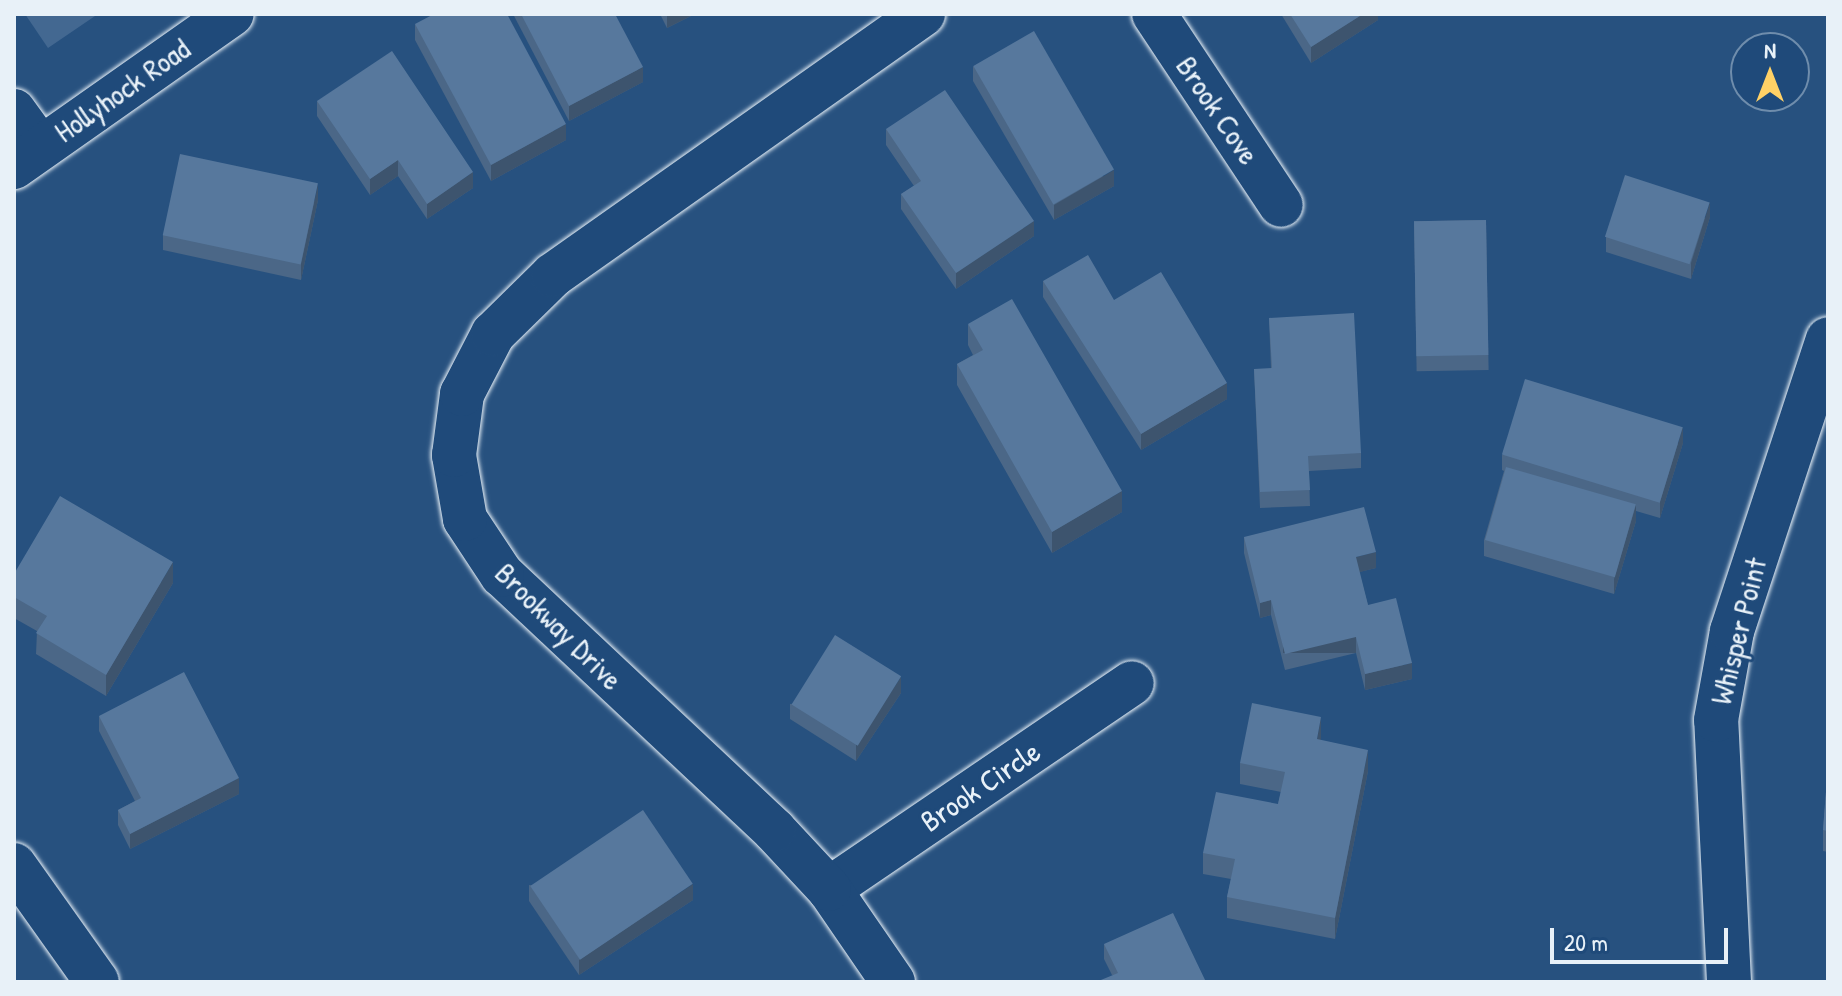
<!DOCTYPE html>
<html>
<head>
<meta charset="utf-8">
<style>
  body { margin:0 }
  #map { position:relative; width:1842px; height:996px; overflow:hidden; background:#27517f; font-family:"Patrick Hand",sans-serif }
  div>[style] { position:absolute }
  .green>* { inset:0; background:#436891 }
  .roads { filter:drop-shadow(0 0 2px #e8f1f8) drop-shadow(0 0 2px #e8f1f8) }
  .minor>* { height:44px; margin:-22px; padding:0 22px; transform-origin:22px; border-radius:22px; background:#1f4a7a }
  .wall>* { inset:0; background:#4b6787; transform-origin:0 0 }
  .shaded-wall>* { inset:0; background:#3d546e; transform-origin:0 0 }
  .building>* { inset:0; background:#57789d; transform-origin:0 0 }
  span { translate:-50% -50%; white-space:nowrap; text-align:center; line-height:1.15; -webkit-text-stroke:6px #1f4a7a; paint-order:stroke }
  .street-label { font-size:30px; color:#e8f1f8 }
  .frame { position:absolute; inset:0; border:16px solid #e8f1f8; pointer-events:none }
  .north { position:absolute; left:1730px; top:32px; width:80px; height:80px; box-sizing:border-box; background:#1f4a7a; border:2px solid #6f8dac; border-radius:50%; rotate:0deg; font-size:22px; font-weight:700; line-height:32px; text-align:center; color:#e8f1f8 }
  .north::after { content:''; display:block; margin:auto; width:28px; height:36px; background:#ffd166; clip-path:polygon(50% 0,100% 100%,50% 72%,0 100%) }
  .scale { position:absolute; left:1550px; top:928px; width:178px; height:36px; box-sizing:border-box; border:4px solid #e8f1f8; border-top:0; padding-left:10px; font-size:24px; line-height:28px; white-space:nowrap; color:#e8f1f8; -webkit-text-stroke:6px #1f4a7a; paint-order:stroke }
</style>
</head>
<body>
<div id="map">
  <div class="green">
    <i style="clip-path:polygon(25px 14px,98px 14px,48px 48px)"></i>
  </div>
  <div class="roads">
    <div class="minor">
      <i style="left:1154px;top:14px;width:229px;rotate:56.4deg"></i>
      <i style="left:14px;top:111px;width:44px;rotate:54.2deg"></i>
      <i style="left:14px;top:167px;width:266px;rotate:-35.1deg"></i>
      <i style="left:14px;top:865px;width:143px;rotate:54.6deg"></i>
      <i style="left:829px;top:889px;width:366px;rotate:-34.2deg"></i>
      <i style="left:893px;top:982px;width:113px;rotate:-124.5deg"></i>
      <i style="left:829px;top:889px;width:81px;rotate:-133deg"></i>
      <i style="left:774px;top:830px;width:373px;rotate:-136.8deg"></i>
      <i style="left:502px;top:575px;width:67px;rotate:-123.5deg"></i>
      <i style="left:465px;top:519px;width:65px;rotate:-99.8deg"></i>
      <i style="left:454px;top:455px;width:62px;rotate:-82.5deg"></i>
      <i style="left:462px;top:394px;width:68px;rotate:-62.7deg"></i>
      <i style="left:493px;top:334px;width:84px;rotate:-44.5deg"></i>
      <i style="left:553px;top:275px;width:453px;rotate:-35.2deg"></i>
      <i style="left:1729px;top:982px;width:262px;rotate:-92.8deg"></i>
      <i style="left:1716px;top:720px;width:90px;rotate:-79.8deg"></i>
      <i style="left:1732px;top:631px;width:307px;rotate:-71.8deg"></i>
    </div>
  </div>
  <div class="wall">
    <i style="clip-path:polygon(513px 14px,615px 14px,643px 82px,569px 121px)"></i>
    <i style="clip-path:polygon(660px 14px,695px 14px,667px 28px)"></i>
    <i style="clip-path:polygon(1281px 14px,1378px 14px,1378px 20px,1311px 63px)"></i>
    <i style="clip-path:polygon(415px 24px,566px 140px,491px 181px,415px 40px)"></i>
    <i style="clip-path:polygon(973px 66px,1114px 186px,1054px 220px,973px 81px)"></i>
    <i style="clip-path:polygon(317px 101px,473px 188px,427px 219px,398px 176px,370px 195px,317px 116px)"></i>
    <i style="clip-path:polygon(886px 129px,1034px 236px,956px 289px,901px 209px,901px 194px,914px 186px,886px 145px)"></i>
    <i style="clip-path:polygon(318px 200px,301px 280px,163px 250px,163px 235px)"></i>
    <i style="clip-path:polygon(1710px 217px,1691px 279px,1606px 252px,1606px 237px)"></i>
    <i style="left:1486px;top:220px;width:150px;height:72px;rotate:89deg"></i>
    <i style="clip-path:polygon(1043px 281px,1114px 300px,1227px 399px,1141px 450px,1043px 297px)"></i>
    <i style="clip-path:polygon(1269px 318px,1361px 453px,1361px 468px,1309px 471px,1310px 506px,1260px 508px,1254px 369px,1271px 369px)"></i>
    <i style="clip-path:polygon(968px 324px,1122px 512px,1052px 553px,957px 385px,957px 364px,973px 355px,968px 345px)"></i>
    <i style="clip-path:polygon(1683px 443px,1660px 518px,1636px 511px,1636px 521px,1614px 594px,1484px 556px,1484px 540px,1504px 471px,1502px 470px,1502px 455px)"></i>
    <i style="clip-path:polygon(1244px 537px,1376px 568px,1359px 572px,1368px 605px,1412px 679px,1365px 690px,1356px 653px,1285px 670px,1271px 615px,1260px 618px,1244px 553px)"></i>
    <i style="clip-path:polygon(14px 574px,173px 583px,106px 696px,36px 654px,37px 631px,14px 618px)"></i>
    <i style="clip-path:polygon(901px 693px,856px 761px,790px 719px,790px 704px)"></i>
    <i style="clip-path:polygon(99px 716px,239px 794px,130px 849px,118px 825px,118px 810px,135px 801px,99px 731px)"></i>
    <i style="clip-path:polygon(1321px 740px,1368px 771px,1335px 939px,1227px 918px,1227px 897px,1231px 879px,1203px 874px,1203px 853px,1278px 804px,1281px 792px,1240px 784px,1240px 763px)"></i>
    <i style="clip-path:polygon(1828px 766px,1828px 852px,1823px 851px,1823px 830px)"></i>
    <i style="clip-path:polygon(529px 885px,693px 900px,579px 975px,529px 901px)"></i>
    <i style="clip-path:polygon(1104px 944px,1206px 982px,1112px 975px,1104px 959px)"></i>
  </div>
  <div class="shaded-wall">
    <i style="clip-path:polygon(667px 14px,695px 14px,667px 28px)"></i>
    <i style="clip-path:polygon(1363px 14px,1378px 14px,1378px 20px,1311px 63px,1311px 47px)"></i>
    <i style="clip-path:polygon(643px 67px,643px 82px,569px 121px,569px 106px)"></i>
    <i style="clip-path:polygon(566px 124px,566px 140px,491px 181px,491px 165px)"></i>
    <i style="clip-path:polygon(398px 160px,398px 176px,370px 195px,370px 179px)"></i>
    <i style="clip-path:polygon(1114px 170px,1114px 186px,1054px 220px,1054px 205px)"></i>
    <i style="clip-path:polygon(473px 172px,473px 188px,427px 219px,427px 204px)"></i>
    <i style="clip-path:polygon(318px 184px,318px 200px,301px 280px,301px 264px)"></i>
    <i style="clip-path:polygon(1710px 202px,1710px 217px,1691px 279px,1691px 263px)"></i>
    <i style="clip-path:polygon(1034px 221px,1034px 236px,956px 289px,956px 273px)"></i>
    <i style="clip-path:polygon(1227px 383px,1227px 399px,1141px 450px,1141px 434px)"></i>
    <i style="clip-path:polygon(1683px 427px,1683px 443px,1660px 518px,1660px 502px)"></i>
    <i style="clip-path:polygon(1122px 491px,1122px 512px,1052px 553px,1052px 532px)"></i>
    <i style="clip-path:polygon(1636px 505px,1636px 521px,1614px 594px,1614px 579px)"></i>
    <i style="clip-path:polygon(1376px 552px,1376px 568px,1356px 573px,1356px 557px)"></i>
    <i style="clip-path:polygon(173px 562px,173px 583px,106px 696px,106px 675px)"></i>
    <i style="clip-path:polygon(1271px 600px,1271px 615px,1260px 618px,1260px 603px)"></i>
    <i style="left:1356px;top:637px;width:16px;height:73px;rotate:90deg"></i>
    <i style="clip-path:polygon(1412px 663px,1412px 679px,1365px 690px,1365px 674px)"></i>
    <i style="clip-path:polygon(901px 677px,901px 693px,856px 761px,856px 745px)"></i>
    <i style="clip-path:polygon(1321px 717px,1321px 738px,1317px 760px,1317px 739px)"></i>
    <i style="clip-path:polygon(1368px 750px,1368px 771px,1335px 939px,1335px 918px)"></i>
    <i style="clip-path:polygon(239px 778px,239px 794px,130px 849px,130px 834px)"></i>
    <i style="clip-path:polygon(693px 884px,693px 900px,579px 975px,579px 960px)"></i>
  </div>
  <div class="building">
    <i style="clip-path:polygon(434px 14px,507px 14px,566px 124px,491px 165px,415px 24px)"></i>
    <i style="clip-path:polygon(521px 14px,615px 14px,643px 67px,569px 106px)"></i>
    <i style="clip-path:polygon(1290px 14px,1363px 14px,1311px 47px)"></i>
    <i style="left:1034px;top:31px;width:160px;height:70px;rotate:60deg"></i>
    <i style="clip-path:polygon(392px 51px,473px 172px,427px 204px,398px 160px,370px 179px,317px 101px)"></i>
    <i style="clip-path:polygon(945px 90px,1034px 221px,956px 273px,901px 194px,921px 181px,886px 129px)"></i>
    <i style="left:180px;top:154px;width:141px;height:83px;rotate:12deg"></i>
    <i style="left:1625px;top:175px;width:89px;height:65px;rotate:18deg"></i>
    <i style="left:1486px;top:220px;width:135px;height:72px;rotate:89deg"></i>
    <i style="clip-path:polygon(1088px 255px,1114px 300px,1161px 272px,1227px 383px,1141px 434px,1043px 281px)"></i>
    <i style="clip-path:polygon(1012px 299px,1122px 491px,1052px 532px,957px 364px,983px 350px,968px 324px)"></i>
    <i style="clip-path:polygon(1354px 313px,1361px 453px,1308px 456px,1310px 490px,1260px 492px,1254px 369px,1272px 368px,1269px 318px)"></i>
    <i style="left:1525px;top:379px;width:165px;height:79px;rotate:17deg"></i>
    <i style="left:1506px;top:467px;width:135px;height:76px;rotate:16deg"></i>
    <i style="clip-path:polygon(60px 496px,173px 562px,106px 675px,36px 633px,47px 616px,14px 597px,14px 574px)"></i>
    <i style="clip-path:polygon(1364px 507px,1376px 552px,1356px 557px,1368px 605px,1396px 598px,1412px 663px,1365px 674px,1356px 637px,1285px 654px,1271px 600px,1260px 603px,1244px 537px)"></i>
    <i style="left:835px;top:635px;width:78px;height:82px;rotate:32deg"></i>
    <i style="clip-path:polygon(184px 672px,239px 778px,130px 834px,118px 810px,141px 798px,99px 716px)"></i>
    <i style="clip-path:polygon(1252px 703px,1321px 717px,1317px 739px,1368px 750px,1335px 918px,1227px 897px,1235px 859px,1203px 853px,1216px 792px,1278px 804px,1285px 772px,1240px 763px)"></i>
    <i style="clip-path:polygon(1828px 766px,1828px 831px,1823px 830px)"></i>
    <i style="left:643px;top:810px;width:89px;height:136px;rotate:56deg"></i>
    <i style="clip-path:polygon(1173px 913px,1206px 982px,1096px 982px,1118px 973px,1104px 944px)"></i>
  </div>
  <div class="street-label">
    <span style="left:122px;top:90px;rotate:-35deg">Hollyhock Road</span>
    <span style="left:1218px;top:110px;rotate:56deg">Brook Cove</span>
    <span style="left:559px;top:626px;rotate:45deg">Brookway Drive</span>
    <span style="left:1738px;top:631px;rotate:-76deg">Whisper Point</span>
    <span style="left:980px;top:786px;rotate:-34deg">Brook Circle</span>
  </div>
  <div class="frame"></div>
  <div class="north">N</div>
  <div class="scale">20 m</div>
</div>
</body>
</html>
